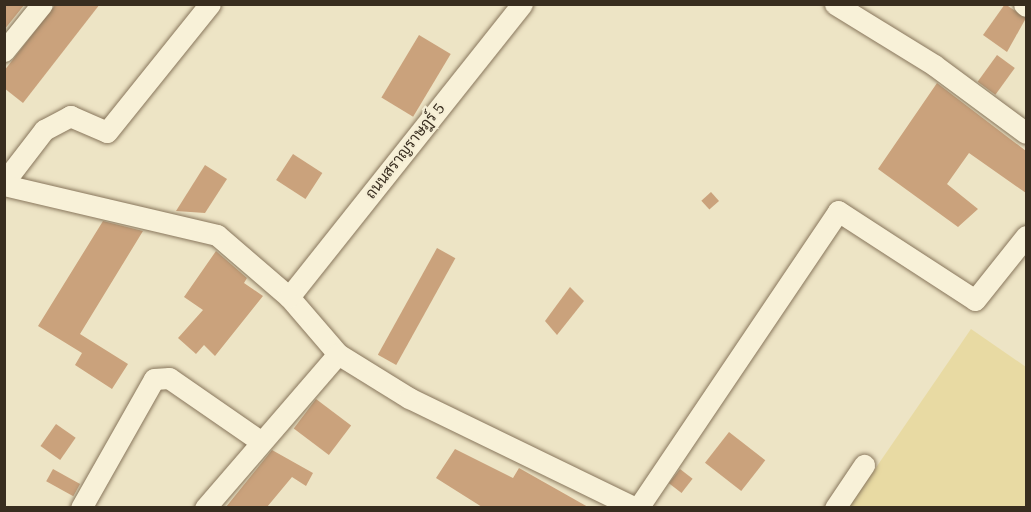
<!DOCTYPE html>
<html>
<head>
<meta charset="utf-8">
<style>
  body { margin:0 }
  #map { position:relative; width:1031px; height:512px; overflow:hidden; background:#ede4c5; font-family:"Roboto Serif",Sarabun,serif }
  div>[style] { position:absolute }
  .sand>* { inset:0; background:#e8daa3 }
  .building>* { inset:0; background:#caa27c; transform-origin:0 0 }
  .roads { filter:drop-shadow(0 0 2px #88765c) drop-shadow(0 0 2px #88765c) }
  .minor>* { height:21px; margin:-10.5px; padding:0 10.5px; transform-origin:10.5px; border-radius:10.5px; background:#f8f1d8 }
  span { translate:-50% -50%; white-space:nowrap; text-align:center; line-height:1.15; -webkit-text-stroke:4.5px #f5eed5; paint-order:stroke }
  .street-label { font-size:15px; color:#382d1f }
  .frame { position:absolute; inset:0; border:6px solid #382d1f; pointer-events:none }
</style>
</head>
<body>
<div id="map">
  <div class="sand">
    <i style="clip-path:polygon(971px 329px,1026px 367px,1026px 507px,849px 507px)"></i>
  </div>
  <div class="building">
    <i style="clip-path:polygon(4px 4px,25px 4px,4px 30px)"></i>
    <i style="clip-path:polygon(56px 4px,100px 4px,23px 103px,4px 88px,4px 71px)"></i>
    <i style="clip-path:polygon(1005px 4px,1026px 18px,1007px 52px,983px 35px)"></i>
    <i style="left:419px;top:35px;width:37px;height:73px;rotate:31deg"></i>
    <i style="left:997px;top:55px;width:22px;height:33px;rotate:36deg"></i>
    <i style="clip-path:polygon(937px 83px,1026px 151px,1026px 193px,969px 153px,947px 184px,978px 209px,958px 227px,878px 169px)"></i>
    <i style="left:293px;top:154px;width:35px;height:31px;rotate:33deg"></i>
    <i style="clip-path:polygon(205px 165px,227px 179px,205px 213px,176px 211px)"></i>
    <i style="left:711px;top:192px;width:12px;height:13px;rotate:48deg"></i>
    <i style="clip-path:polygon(103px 221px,143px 231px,80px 334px,128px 364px,112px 389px,75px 365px,82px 353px,38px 326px)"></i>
    <i style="left:437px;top:248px;width:21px;height:122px;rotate:29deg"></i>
    <i style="clip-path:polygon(216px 251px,247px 278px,244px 283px,263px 296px,215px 356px,204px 345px,196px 354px,178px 338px,203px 310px,184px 297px)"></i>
    <i style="clip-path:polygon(570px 287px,584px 301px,557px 335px,545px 321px)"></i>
    <i style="left:316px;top:399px;width:44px;height:37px;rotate:37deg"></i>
    <i style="left:56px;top:424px;width:24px;height:27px;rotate:35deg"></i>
    <i style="left:729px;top:432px;width:46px;height:39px;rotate:38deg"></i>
    <i style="clip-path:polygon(455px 449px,513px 478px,519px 468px,588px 507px,482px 507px,436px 478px)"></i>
    <i style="clip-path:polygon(272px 450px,313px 473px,306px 486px,292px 477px,267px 507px,226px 507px)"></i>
    <i style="left:53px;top:469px;width:31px;height:14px;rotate:29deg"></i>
    <i style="left:680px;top:469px;width:16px;height:18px;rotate:38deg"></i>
  </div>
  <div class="roads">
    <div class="minor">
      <i style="left:835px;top:4px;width:116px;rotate:31.6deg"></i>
      <i style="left:934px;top:65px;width:114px;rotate:36.5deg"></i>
      <i style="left:1024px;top:4px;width:3px;rotate:45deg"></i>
      <i style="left:4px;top:51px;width:60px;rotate:-51deg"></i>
      <i style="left:4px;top:182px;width:66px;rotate:-52.4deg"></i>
      <i style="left:44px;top:130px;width:30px;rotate:-28deg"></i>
      <i style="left:70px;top:116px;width:40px;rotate:23.4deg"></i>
      <i style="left:107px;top:132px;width:164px;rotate:-51.2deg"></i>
      <i style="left:4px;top:185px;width:219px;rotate:13.2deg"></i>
      <i style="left:217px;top:235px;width:95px;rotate:40.7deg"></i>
      <i style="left:289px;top:297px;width:75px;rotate:49.3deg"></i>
      <i style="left:338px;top:354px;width:84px;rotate:31.8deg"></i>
      <i style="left:409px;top:398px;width:252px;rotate:25.9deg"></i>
      <i style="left:289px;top:297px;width:374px;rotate:-51.5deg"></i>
      <i style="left:81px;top:508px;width:148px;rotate:-60.5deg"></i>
      <i style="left:154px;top:379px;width:15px;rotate:-4deg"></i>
      <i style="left:169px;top:378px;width:111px;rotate:34.7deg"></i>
      <i style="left:205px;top:508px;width:203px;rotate:-49.2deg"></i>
      <i style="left:638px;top:508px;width:358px;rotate:-56deg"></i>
      <i style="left:838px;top:211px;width:163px;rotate:33deg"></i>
      <i style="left:975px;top:300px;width:82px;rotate:-51.4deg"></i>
      <i style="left:835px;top:508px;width:52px;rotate:-56deg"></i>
    </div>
  </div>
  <div class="street-label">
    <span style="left:405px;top:151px;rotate:-52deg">ถนนสราญราษฎร์ 5</span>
  </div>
  <div class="frame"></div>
</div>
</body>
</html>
